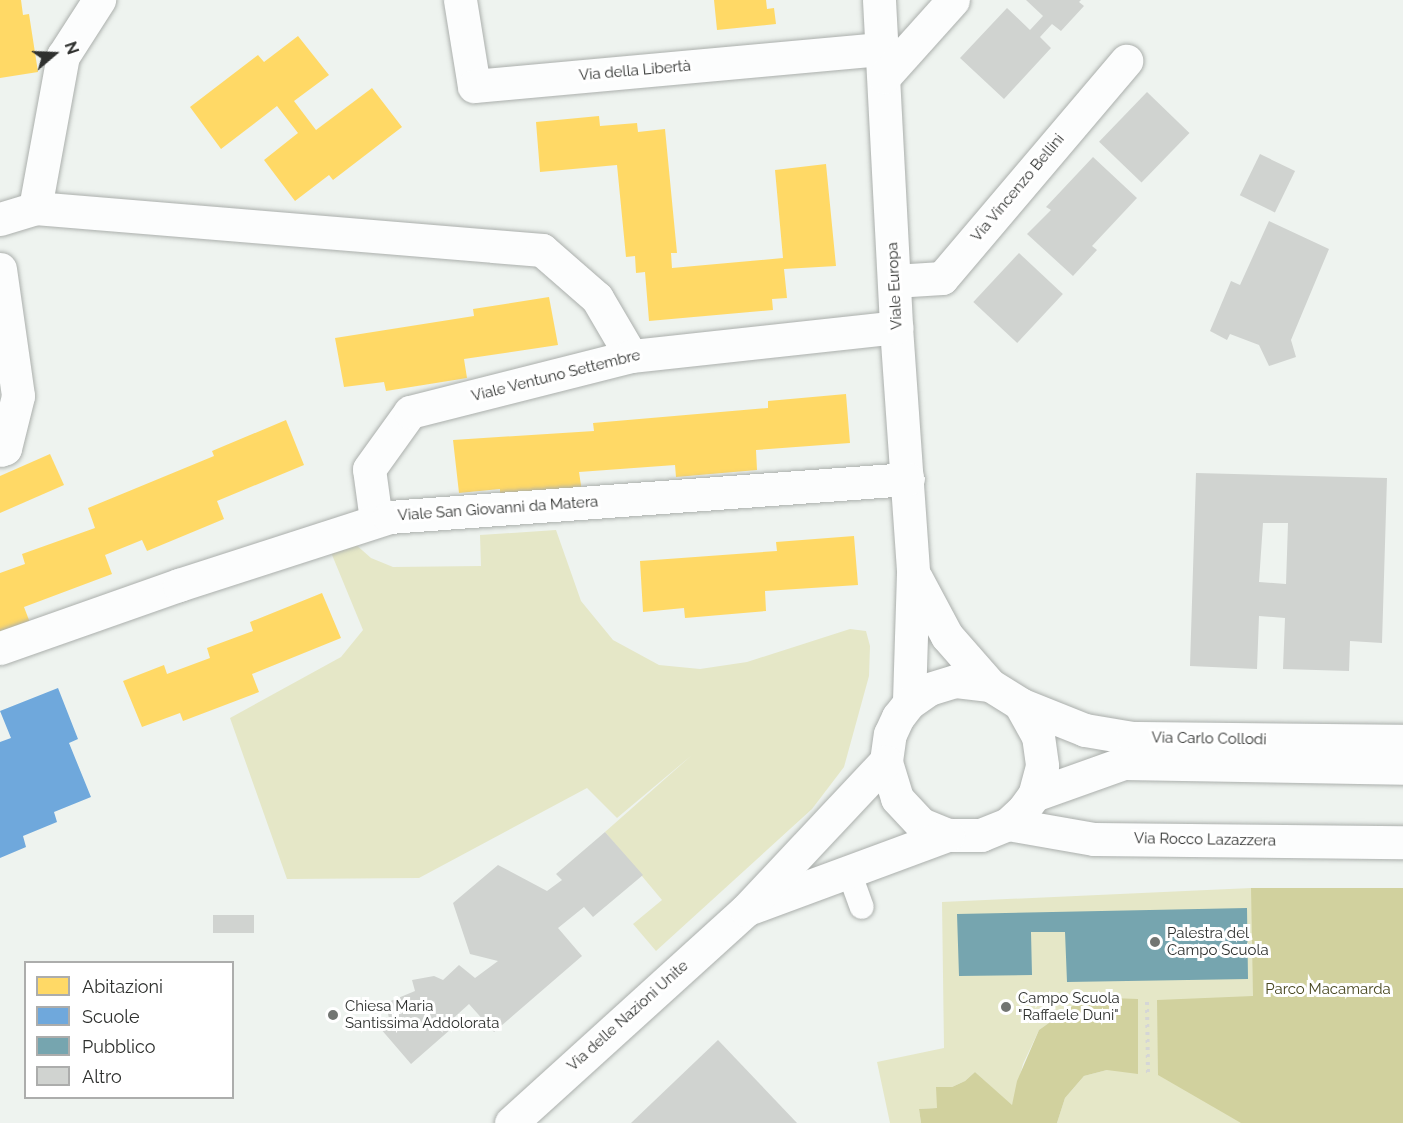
<!DOCTYPE html>
<html>
<head>
<meta charset="utf-8">
<style>
  body { margin:0 }
  #map { position:relative; width:1403px; height:1123px; overflow:hidden; background:#eef3ef; font-family:Raleway,sans-serif }
  div>[style] { position:absolute }
  .green>* { inset:0; background:#e5e7c7 }
  .forest>* { inset:0; background:#d1d19e }
  .homes>* { inset:0; background:#ffd966 }
  .schools>* { inset:0; background:#6fa8dc }
  .public>* { inset:0; background:#76a5af }
  .building>* { inset:0; background:#d0d3d0; transform-origin:0 0 }
  .path>* { height:4px; margin-top:-2px; transform-origin:0; background:repeating-linear-gradient(90deg,#d5d6d6 0 3px,transparent 0 7.5px) }
  .roads { filter:drop-shadow(0 0 2px #abafac) drop-shadow(0 0 2px #abafac) }
  .lane>* { height:24px; margin:-12px; padding:0 12px; transform-origin:12px; border-radius:12px; background:#fcfdfd }
  .street>* { height:33px; margin:-16.5px; padding:0 16.5px; transform-origin:16.5px; border-radius:16.5px; background:#fcfdfd }
  .dots>* { width:16px; height:16px; translate:-50% -50%; box-sizing:border-box; border:3px solid #fff; border-radius:50% }
  span { translate:-50% -50%; white-space:nowrap; text-align:center; line-height:1.15; -webkit-text-stroke:6px #fff; paint-order:stroke }
  .street-label { font-size:15px; color:#2f312f }
  .poi-label { font-size:15px; color:#2f312f }
  .left { translate:0 -50%; text-align:left }
  .park-label { font-size:15px; color:#494821 }
  .legend { position:absolute; left:24px; top:961px; width:210px; height:138px; box-sizing:border-box; background:#fff; border:2px solid #acadac; margin:0; padding:8px 10px; list-style:none; font-size:18px; color:#2f312f }
  .legend li { display:flex; align-items:center; gap:12px; height:30px }
  .legend b { width:30px; border:2px solid #acadac }
  .north { position:absolute; left:24px; top:24px; width:60px; height:60px; -webkit-text-stroke:4px #fff; paint-order:stroke; rotate:71deg; font-size:16px; font-weight:700; line-height:24px; text-align:center; color:#2f312f }
  .north::after { content:''; display:block; margin:auto; width:21px; height:27px; background:#2f312f; clip-path:polygon(50% 0,100% 100%,50% 72%,0 100%) }
</style>
</head>
<body>
<div id="map">
  <div class="green">
    <i style="clip-path:polygon(556px 530px,581px 601px,613px 640px,659px 665px,700px 669px,747px 662px,850px 629px,866px 631px,870px 646px,869px 676px,844px 767px,812px 809px,656px 951px,633px 924px,662px 900px,605px 832px,692px 755px,617px 818px,587px 788px,419px 878px,287px 879px,230px 718px,341px 657px,363px 630px,330px 550px,354px 543px,371px 558px,393px 567px,481px 566px,480px 535px)"></i>
    <i style="clip-path:polygon(1251px 888px,1403px 888px,1403px 1123px,1057px 1123px,1065px 1098px,1084px 1076px,1107px 1070px,1085px 997px,1039px 1030px,1023px 1064px,1012px 1106px,975px 1072px,965px 1081px,952px 1087px,937px 1108px,919px 1109px,921px 1123px,890px 1123px,877px 1062px,944px 1048px,942px 902px)"></i>
  </div>
  <div class="forest">
    <i style="clip-path:polygon(1251px 888px,1403px 888px,1403px 1123px,1241px 1123px,1158px 1075px,1157px 1000px,1253px 996px)"></i>
    <i style="clip-path:polygon(1085px 997px,1138px 999px,1138px 1074px,1107px 1070px,1084px 1076px,1065px 1098px,1057px 1123px,921px 1123px,919px 1109px,937px 1108px,936px 1087px,952px 1087px,965px 1081px,975px 1072px,1012px 1105px,1017px 1081px,1039px 1030px)"></i>
  </div>
  <div class="homes">
    <i style="clip-path:polygon(0 0,21px 0,23px 15px,29px 14px,38px 72px,0 78px)"></i>
    <i style="clip-path:polygon(714px 0,766px 0,767px 9px,774px 8px,776px 24px,717px 30px)"></i>
    <i style="clip-path:polygon(298px 36px,329px 75px,294px 101px,316px 130px,372px 88px,402px 127px,333px 180px,329px 175px,295px 201px,264px 160px,298px 133px,277px 106px,221px 149px,190px 107px,258px 55px,264px 62px)"></i>
    <i style="clip-path:polygon(599px 116px,600px 126px,637px 123px,638px 132px,665px 129px,677px 253px,671px 253px,672px 268px,783px 258px,775px 170px,826px 164px,836px 266px,784px 269px,787px 298px,772px 299px,773px 310px,649px 321px,645px 272px,636px 273px,635px 256px,626px 257px,617px 165px,540px 172px,536px 122px)"></i>
    <i style="clip-path:polygon(549px 297px,558px 345px,464px 359px,467px 378px,386px 391px,384px 382px,344px 387px,335px 338px,474px 316px,473px 309px)"></i>
    <i style="clip-path:polygon(846px 394px,850px 443px,756px 450px,757px 470px,676px 477px,675px 465px,579px 472px,582px 492px,500px 497px,500px 489px,459px 493px,453px 440px,594px 431px,593px 423px,768px 408px,768px 401px)"></i>
    <i style="clip-path:polygon(286px 420px,304px 465px,217px 501px,224px 519px,147px 551px,142px 540px,105px 555px,112px 574px,24px 607px,32px 628px,0 639px,0 573px,25px 564px,22px 554px,95px 528px,88px 508px,214px 456px,212px 451px)"></i>
    <i style="clip-path:polygon(50px 454px,64px 485px,0 513px,0 476px)"></i>
    <i style="clip-path:polygon(854px 536px,858px 585px,765px 591px,766px 611px,685px 618px,684px 608px,643px 612px,640px 561px,777px 551px,776px 542px)"></i>
    <i style="clip-path:polygon(322px 593px,341px 638px,252px 674px,259px 692px,183px 721px,180px 713px,142px 727px,123px 681px,164px 665px,167px 674px,210px 658px,207px 648px,253px 631px,250px 622px)"></i>
  </div>
  <div class="schools">
    <i style="clip-path:polygon(58px 688px,78px 739px,69px 743px,91px 797px,54px 812px,57px 822px,23px 836px,26px 847px,0 858px,0 742px,11px 738px,0 711px)"></i>
  </div>
  <div class="public">
    <i style="clip-path:polygon(1247px 908px,1248px 979px,1067px 982px,1065px 932px,1031px 932px,1032px 975px,959px 976px,957px 914px)"></i>
  </div>
  <div class="building">
    <i style="clip-path:polygon(1026px 0,1081px 0,1079px 2px,1084px 6px,1061px 31px,1052px 24px,1040px 37px,1051px 48px,1004px 99px,960px 58px,1007px 8px,1030px 30px,1043px 16px)"></i>
    <i style="left:1147px;top:92px;width:59px;height:69px;rotate:44deg"></i>
    <i style="left:1260px;top:154px;width:39px;height:46px;rotate:26deg"></i>
    <i style="clip-path:polygon(1093px 157px,1137px 198px,1092px 246px,1097px 250px,1073px 276px,1027px 234px,1051px 210px,1046px 207px)"></i>
    <i style="clip-path:polygon(1269px 221px,1329px 249px,1291px 340px,1296px 357px,1269px 366px,1259px 345px,1230px 334px,1227px 340px,1210px 331px,1231px 281px,1240px 285px)"></i>
    <i style="left:1019px;top:253px;width:60px;height:67px;rotate:43deg"></i>
    <i style="clip-path:polygon(evenodd,1196px 473px,1387px 478px,1382px 643px,1350px 641px,1349px 671px,1283px 669px,1285px 618px,1259px 616px,1257px 669px,1190px 666px,1196px 473px,1263px 523px,1288px 523px,1286px 584px,1259px 582px,1263px 523px)"></i>
    <i style="clip-path:polygon(605px 832px,643px 875px,593px 917px,584px 907px,558px 928px,582px 956px,494px 1032px,469px 1004px,447px 1024px,451px 1029px,411px 1064px,380px 1028px,390px 1024px,386px 1003px,415px 991px,412px 980px,434px 976px,443px 980px,459px 965px,475px 978px,498px 961px,470px 954px,453px 903px,498px 865px,547px 891px,562px 880px,556px 874px)"></i>
    <i style="left:254px;top:915px;width:18px;height:41px;rotate:90deg"></i>
    <i style="clip-path:polygon(718px 1040px,797px 1123px,631px 1123px)"></i>
  </div>
  <div class="path">
    <i style="left:1147px;top:1002px;width:74px;rotate:89.2deg"></i>
  </div>
  <div class="roads">
    <div class="lane">
      <i style="left:849px;top:872px;width:37px;rotate:70deg"></i>
    </div>
    <div class="street">
      <i style="left:460px;top:0;width:87px;rotate:80.8deg"></i>
      <i style="left:474px;top:86px;width:411px;rotate:-5.2deg"></i>
      <i style="left:879px;top:0;width:327px;rotate:87deg"></i>
      <i style="left:896px;top:327px;width:247px;rotate:86deg"></i>
      <i style="left:913px;top:573px;width:130px;rotate:91.8deg"></i>
      <i style="left:884px;top:77px;width:103px;rotate:-48.1deg"></i>
      <i style="left:35px;top:208px;width:509px;rotate:4.74deg"></i>
      <i style="left:542px;top:250px;width:73px;rotate:41.1deg"></i>
      <i style="left:597px;top:298px;width:67px;rotate:59.6deg"></i>
      <i style="left:0;top:219px;width:37px;rotate:-17deg"></i>
      <i style="left:35px;top:208px;width:155px;rotate:-79.6deg"></i>
      <i style="left:63px;top:56px;width:67px;rotate:-57.3deg"></i>
      <i style="left:0;top:269px;width:128px;rotate:81.9deg"></i>
      <i style="left:18px;top:396px;width:54px;rotate:104deg"></i>
      <i style="left:5px;top:448px;width:5px;rotate:158deg"></i>
      <i style="left:894px;top:281px;width:48px;rotate:-3.6deg"></i>
      <i style="left:942px;top:278px;width:285px;rotate:-49.7deg"></i>
      <i style="left:376px;top:520px;width:51px;rotate:-97.8deg"></i>
      <i style="left:369px;top:469px;width:70px;rotate:-54.3deg"></i>
      <i style="left:410px;top:412px;width:228px;rotate:-14.2deg"></i>
      <i style="left:631px;top:356px;width:267px;rotate:-6.2deg"></i>
      <i style="left:916px;top:578px;width:66px;rotate:61.9deg"></i>
      <i style="left:947px;top:636px;width:65px;rotate:48.7deg"></i>
      <i style="left:990px;top:685px;width:36px;rotate:32deg"></i>
      <i style="left:1020px;top:704px;width:37px;rotate:61deg"></i>
      <i style="left:1038px;top:736px;width:30px;rotate:82deg"></i>
      <i style="left:1042px;top:766px;width:30px;rotate:105deg"></i>
      <i style="left:1034px;top:795px;width:17px;rotate:126deg"></i>
      <i style="left:1024px;top:809px;width:22px;rotate:137deg"></i>
      <i style="left:1008px;top:824px;width:29px;rotate:158deg"></i>
      <i style="left:981px;top:835px;width:33px;rotate:180deg"></i>
      <i style="left:948px;top:835px;width:29px;rotate:-158deg"></i>
      <i style="left:921px;top:824px;width:35px;rotate:-133deg"></i>
      <i style="left:897px;top:798px;width:39px;rotate:-107deg"></i>
      <i style="left:886px;top:761px;width:27px;rotate:-82deg"></i>
      <i style="left:890px;top:734px;width:19px;rotate:-65deg"></i>
      <i style="left:898px;top:717px;width:18px;rotate:-52deg"></i>
      <i style="left:909px;top:703px;width:24px;rotate:-35deg"></i>
      <i style="left:929px;top:689px;width:28px;rotate:-17deg"></i>
      <i style="left:956px;top:681px;width:34px;rotate:7deg"></i>
      <i style="left:0;top:648px;width:190px;rotate:-19.4deg"></i>
      <i style="left:179px;top:585px;width:221px;rotate:-17.9deg"></i>
      <i style="left:389px;top:517px;width:520px;rotate:-4.19deg"></i>
      <i style="left:1020px;top:704px;width:70px;rotate:21.8deg"></i>
      <i style="left:1085px;top:730px;width:48px;rotate:9.7deg"></i>
      <i style="left:1132px;top:738px;width:271px;rotate:0.6deg"></i>
      <i style="left:1034px;top:795px;width:96px;rotate:-19.6deg"></i>
      <i style="left:1124px;top:763px;width:279px;rotate:1deg"></i>
      <i style="left:1008px;top:824px;width:87px;rotate:9.9deg"></i>
      <i style="left:1094px;top:839px;width:309px;rotate:0.6deg"></i>
      <i style="left:753px;top:907px;width:208px;rotate:-20.3deg"></i>
      <i style="left:511px;top:1123px;width:317px;rotate:-42.2deg"></i>
      <i style="left:746px;top:910px;width:204px;rotate:-46.8deg"></i>
    </div>
  </div>
  <div class="dots">
    <i style="left:1155px;top:942px;background:#727572"></i>
    <i style="left:1006px;top:1007px;background:#727572"></i>
    <i style="left:333px;top:1015px;background:#727572"></i>
  </div>
  <div class="street-label">
    <span style="left:635px;top:71px;rotate:-5deg">Via della Libertà</span>
    <span style="left:1018px;top:188px;rotate:-50deg">Via Vincenzo Bellini</span>
    <span style="left:895px;top:286px;rotate:-93deg">Viale Europa</span>
    <span style="left:556px;top:376px;rotate:-14deg">Viale Ventuno Settembre</span>
    <span style="left:498px;top:509px;rotate:-4deg">Viale San Giovanni da Matera</span>
    <span style="left:1209px;top:739px;rotate:1deg">Via Carlo Collodi</span>
    <span style="left:1205px;top:840px;rotate:1deg">Via Rocco Lazazzera</span>
    <span style="left:628px;top:1016px;rotate:-42deg">Via delle Nazioni Unite</span>
  </div>
  <div class="poi-label">
    <span class="left" style="left:1167px;top:942px">Palestra del<br>Campo Scuola</span>
    <span class="left" style="left:1018px;top:1007px">Campo Scuola<br>"Raffaele Duni"</span>
    <span class="left" style="left:345px;top:1015px">Chiesa Maria<br>Santissima Addolorata</span>
  </div>
  <div class="park-label">
    <span style="left:1328px;top:990px">Parco Macamarda</span>
  </div>
  <ul class="legend">
  <li><b style="height:16px;background:#ffd966"></b>Abitazioni</li>
  <li><b style="height:16px;background:#6fa8dc"></b>Scuole</li>
  <li><b style="height:16px;background:#76a5af"></b>Pubblico</li>
  <li><b style="height:16px;background:#d0d3d0"></b>Altro</li>
  </ul>
  <div class="north">N</div>
</div>
</body>
</html>
